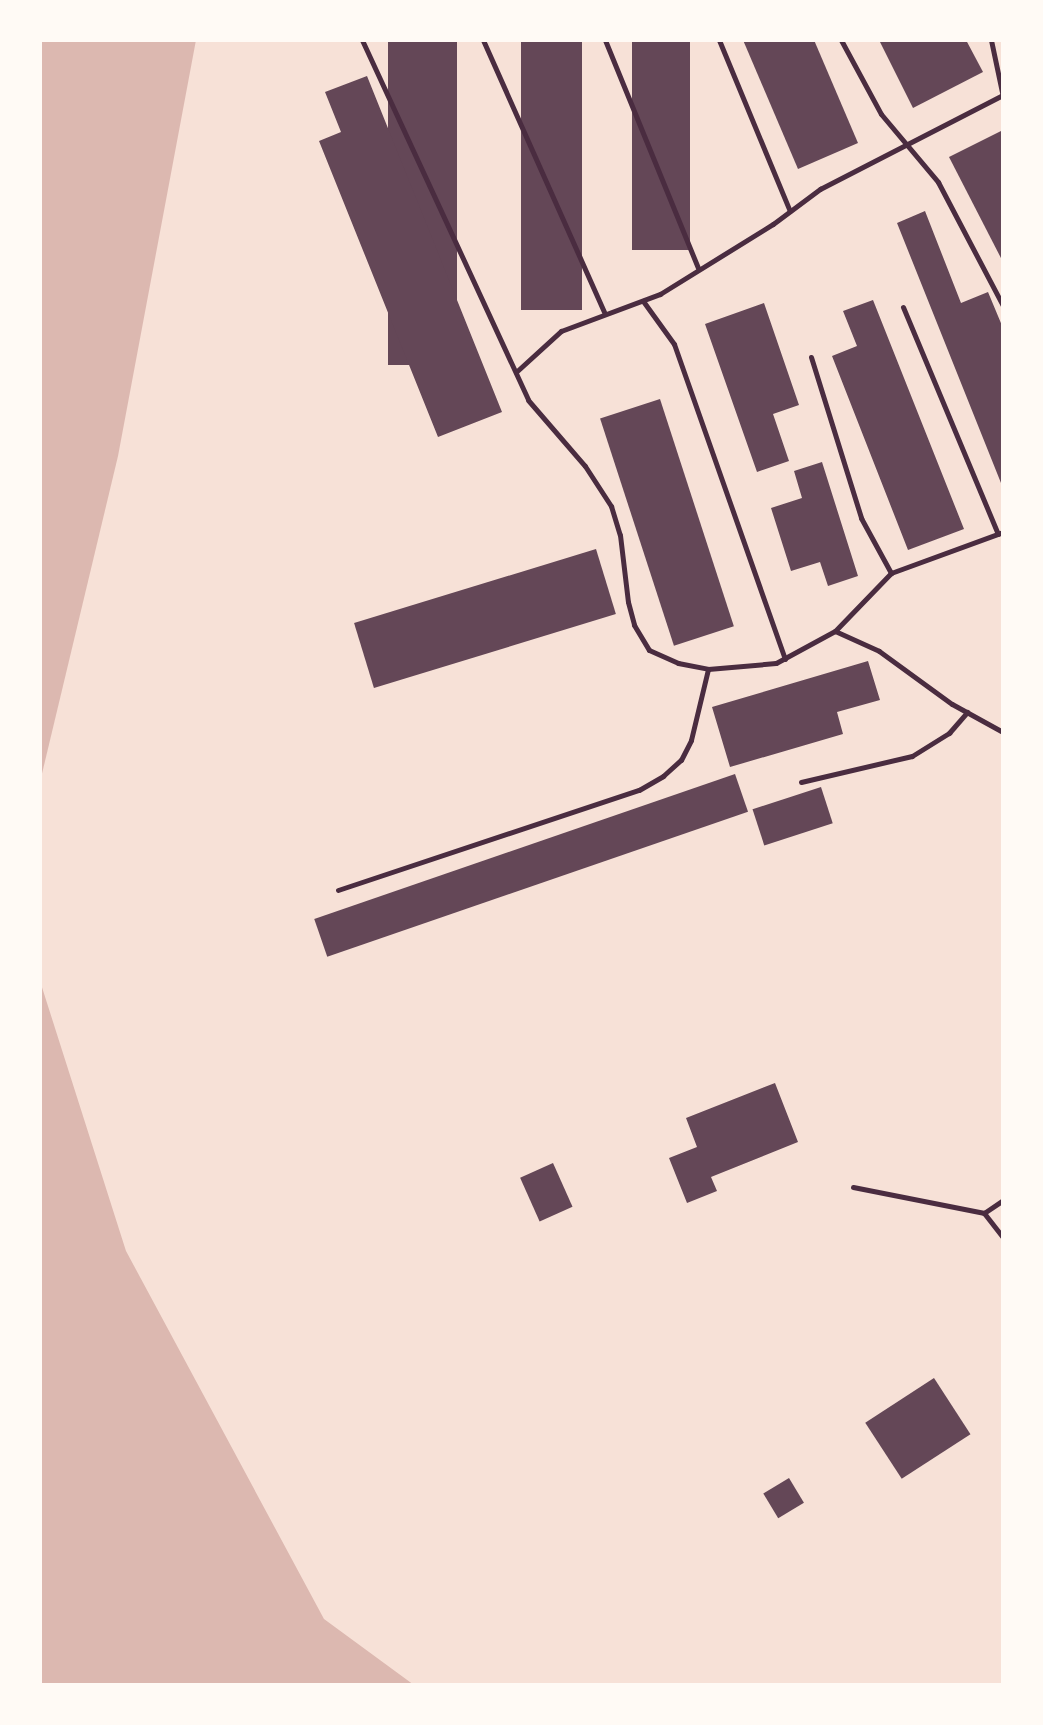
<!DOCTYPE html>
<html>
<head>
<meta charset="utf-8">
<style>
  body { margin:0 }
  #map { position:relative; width:1043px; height:1725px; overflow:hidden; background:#f7e1d7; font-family:Ubuntu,sans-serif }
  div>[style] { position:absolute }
  .water>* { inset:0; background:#dcb8b0 }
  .building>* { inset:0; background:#644757; transform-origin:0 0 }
  .service>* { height:5px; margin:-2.5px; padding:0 2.5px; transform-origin:2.5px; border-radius:2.5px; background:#4a2c40 }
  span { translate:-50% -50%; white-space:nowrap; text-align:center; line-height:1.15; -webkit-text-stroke:7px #fffaf5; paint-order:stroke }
  .frame { position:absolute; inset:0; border:42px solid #fffaf5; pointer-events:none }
</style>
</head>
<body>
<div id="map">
  <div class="water">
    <i style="clip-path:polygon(40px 40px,196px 40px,118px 456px,40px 782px)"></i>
    <i style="clip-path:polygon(40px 981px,126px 1251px,324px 1619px,414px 1685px,40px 1685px)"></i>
  </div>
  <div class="building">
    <i style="left:388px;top:40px;width:69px;height:325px"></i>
    <i style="left:521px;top:40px;width:61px;height:270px"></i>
    <i style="left:632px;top:40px;width:58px;height:210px"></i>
    <i style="clip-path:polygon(743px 40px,814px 40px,858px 143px,798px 169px)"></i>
    <i style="clip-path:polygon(879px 40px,966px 40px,983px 72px,913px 108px)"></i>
    <i style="clip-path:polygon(367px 76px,502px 412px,438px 437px,319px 141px,341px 132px,325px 92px)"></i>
    <i style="clip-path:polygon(1001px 131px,1003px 134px,1003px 262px,949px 157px)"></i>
    <i style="clip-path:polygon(925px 211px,961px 303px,988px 292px,1003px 328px,1003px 488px,897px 223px)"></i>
    <i style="clip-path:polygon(873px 300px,964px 529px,908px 550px,832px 356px,857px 346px,843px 311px)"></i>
    <i style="clip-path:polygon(764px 303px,799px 405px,773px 414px,789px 461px,757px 472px,705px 324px)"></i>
    <i style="left:660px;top:399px;width:239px;height:63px;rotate:72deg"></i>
    <i style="clip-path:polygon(822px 462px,858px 576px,828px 586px,820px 562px,791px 571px,771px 508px,802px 498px,794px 471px)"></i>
    <i style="left:596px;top:549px;width:68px;height:253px;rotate:73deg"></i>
    <i style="clip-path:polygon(868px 661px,880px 700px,837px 712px,843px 734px,730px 767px,712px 707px)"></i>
    <i style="left:735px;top:774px;width:40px;height:445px;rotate:71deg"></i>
    <i style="left:821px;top:787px;width:38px;height:72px;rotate:72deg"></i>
    <i style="clip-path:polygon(775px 1083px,798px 1142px,711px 1177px,717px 1191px,687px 1203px,669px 1158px,697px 1147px,686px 1118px)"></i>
    <i style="left:553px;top:1163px;width:48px;height:36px;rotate:66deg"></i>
    <i style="left:934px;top:1378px;width:67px;height:82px;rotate:57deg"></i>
    <i style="left:789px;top:1478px;width:29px;height:30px;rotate:59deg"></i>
  </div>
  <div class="service">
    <i style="left:362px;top:40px;width:396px;rotate:65.2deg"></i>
    <i style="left:528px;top:400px;width:87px;rotate:49.2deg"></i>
    <i style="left:585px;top:466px;width:48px;rotate:57deg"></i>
    <i style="left:611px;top:506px;width:30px;rotate:73deg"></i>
    <i style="left:620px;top:535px;width:67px;rotate:83.2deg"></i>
    <i style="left:628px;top:602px;width:24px;rotate:75deg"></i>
    <i style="left:634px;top:625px;width:29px;rotate:59deg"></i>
    <i style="left:649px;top:650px;width:32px;rotate:24deg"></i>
    <i style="left:678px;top:663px;width:31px;rotate:11deg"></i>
    <i style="left:708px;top:669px;width:68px;rotate:-5deg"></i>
    <i style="left:776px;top:663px;width:67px;rotate:-28.5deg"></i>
    <i style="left:835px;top:631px;width:81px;rotate:-46deg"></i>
    <i style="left:891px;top:573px;width:119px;rotate:-20.1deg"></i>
    <i style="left:483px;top:40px;width:298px;rotate:66deg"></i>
    <i style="left:605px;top:40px;width:246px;rotate:67.8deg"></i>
    <i style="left:719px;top:40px;width:185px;rotate:67.5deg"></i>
    <i style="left:841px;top:40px;width:84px;rotate:61.6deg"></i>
    <i style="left:881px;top:114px;width:89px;rotate:50deg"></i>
    <i style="left:938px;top:182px;width:140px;rotate:62.3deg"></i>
    <i style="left:991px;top:40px;width:58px;rotate:78.1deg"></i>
    <i style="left:643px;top:301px;width:53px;rotate:54.2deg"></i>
    <i style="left:674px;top:344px;width:334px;rotate:70.6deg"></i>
    <i style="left:903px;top:307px;width:246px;rotate:67.3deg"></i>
    <i style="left:811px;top:357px;width:169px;rotate:72.7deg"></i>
    <i style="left:861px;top:518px;width:63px;rotate:61.4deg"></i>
    <i style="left:516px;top:372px;width:61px;rotate:-42.3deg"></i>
    <i style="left:561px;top:331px;width:106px;rotate:-20.5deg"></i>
    <i style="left:660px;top:294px;width:133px;rotate:-31.8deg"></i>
    <i style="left:773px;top:224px;width:59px;rotate:-36.7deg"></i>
    <i style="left:820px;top:189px;width:206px;rotate:-27.2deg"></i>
    <i style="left:835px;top:631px;width:48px;rotate:24.4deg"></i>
    <i style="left:879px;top:651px;width:90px;rotate:36deg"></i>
    <i style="left:952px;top:704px;width:58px;rotate:28.8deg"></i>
    <i style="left:801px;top:782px;width:114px;rotate:-13.2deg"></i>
    <i style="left:912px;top:756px;width:44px;rotate:-31.9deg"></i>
    <i style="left:949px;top:733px;width:28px;rotate:-49deg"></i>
    <i style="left:338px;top:890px;width:317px;rotate:-18.4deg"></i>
    <i style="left:639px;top:790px;width:28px;rotate:-30deg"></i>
    <i style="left:663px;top:776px;width:24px;rotate:-42deg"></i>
    <i style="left:681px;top:760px;width:22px;rotate:-63deg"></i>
    <i style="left:691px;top:740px;width:73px;rotate:-76.5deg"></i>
    <i style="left:853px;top:1187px;width:134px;rotate:11.2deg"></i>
    <i style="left:984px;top:1213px;width:31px;rotate:52deg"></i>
    <i style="left:984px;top:1213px;width:23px;rotate:-34deg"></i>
  </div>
  <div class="frame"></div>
</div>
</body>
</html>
